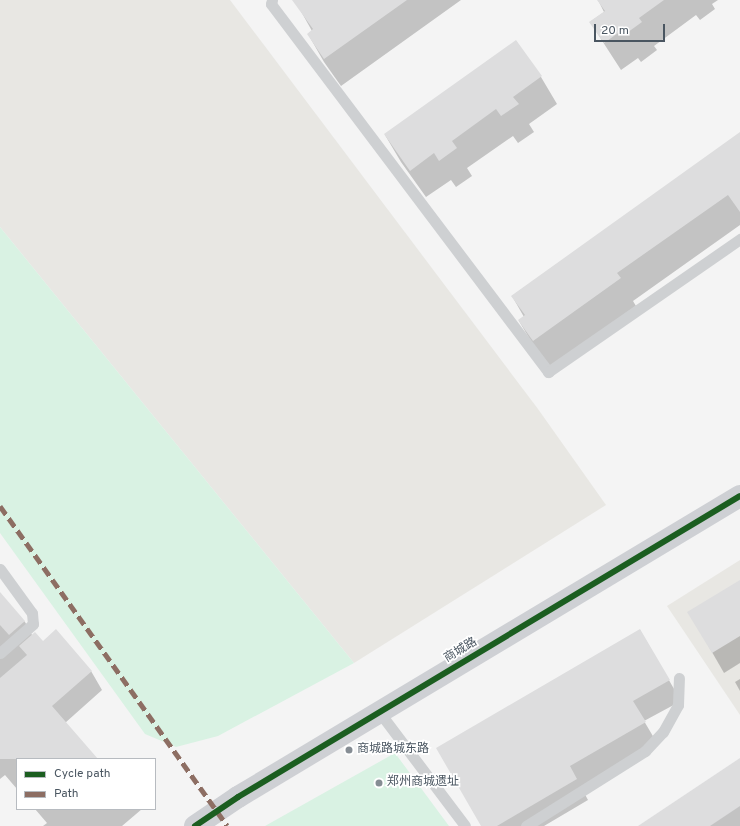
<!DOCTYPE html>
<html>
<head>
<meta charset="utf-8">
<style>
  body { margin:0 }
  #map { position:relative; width:740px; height:826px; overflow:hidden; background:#f4f4f4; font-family:Overpass,"Noto Sans SC",sans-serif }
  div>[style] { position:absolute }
  .commercial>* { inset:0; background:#e8e7e3 }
  .green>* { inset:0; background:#d9f2e3 }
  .shadow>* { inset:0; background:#0003 }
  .building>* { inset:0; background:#ddddde }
  .lane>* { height:11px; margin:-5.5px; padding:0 5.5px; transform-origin:5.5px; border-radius:5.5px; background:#ced0d2 }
  .secondary>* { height:22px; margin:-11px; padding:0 11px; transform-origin:11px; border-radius:11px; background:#ced0d4 }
  .quiet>* { height:5px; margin-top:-2.5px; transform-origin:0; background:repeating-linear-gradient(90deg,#8d6e63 0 10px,transparent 0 15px) }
  .cycleway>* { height:6px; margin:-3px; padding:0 3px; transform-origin:3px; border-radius:3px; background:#1b5e20 }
  .dots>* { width:11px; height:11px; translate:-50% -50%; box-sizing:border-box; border:2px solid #fff; border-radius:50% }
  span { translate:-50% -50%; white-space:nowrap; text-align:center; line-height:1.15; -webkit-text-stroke:3.5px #fff; paint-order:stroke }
  .street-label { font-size:12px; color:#4a5661 }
  .poi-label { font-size:12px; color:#4a5661 }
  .left { translate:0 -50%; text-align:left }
  .legend { position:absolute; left:16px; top:758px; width:140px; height:52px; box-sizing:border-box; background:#fff; border:1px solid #b7bbc0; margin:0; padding:5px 7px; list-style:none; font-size:12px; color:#4a5661 }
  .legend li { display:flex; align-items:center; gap:8px; height:20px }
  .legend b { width:20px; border:1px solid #b7bbc0 }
  .scale { position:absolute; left:594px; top:24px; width:71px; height:18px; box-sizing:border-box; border:2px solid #4a5661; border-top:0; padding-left:5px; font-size:12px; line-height:14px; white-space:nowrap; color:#4a5661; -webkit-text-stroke:3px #fff; paint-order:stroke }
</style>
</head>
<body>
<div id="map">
  <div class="commercial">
    <i style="clip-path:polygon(0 0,230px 0,538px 409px,606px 505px,354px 663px,0 227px)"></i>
    <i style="clip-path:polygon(740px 560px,740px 715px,667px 606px)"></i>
  </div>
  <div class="green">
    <i style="clip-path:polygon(0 227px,354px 663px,218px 736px,176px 747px,145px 734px,0 533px)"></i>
    <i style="clip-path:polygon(395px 753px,449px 826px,265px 826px)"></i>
  </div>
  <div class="shadow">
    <i style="clip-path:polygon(307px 0,461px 0,341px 86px,324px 62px,308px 34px,312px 31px,298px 6px)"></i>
    <i style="clip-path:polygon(598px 0,718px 0,712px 4px,715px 9px,700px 20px,696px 15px,654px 46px,657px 50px,641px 62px,638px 58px,621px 70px,590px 22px,604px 12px)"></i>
    <i style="clip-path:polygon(516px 41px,541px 77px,557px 104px,529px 124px,534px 132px,518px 143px,513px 136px,467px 168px,472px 176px,456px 187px,451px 180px,426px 197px,401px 162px,385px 135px)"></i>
    <i style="clip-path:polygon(740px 134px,740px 225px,633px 301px,636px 306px,550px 368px,535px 348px,519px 321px,524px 317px,512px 296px)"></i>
    <i style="clip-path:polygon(740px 582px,740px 663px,724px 673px,689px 612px)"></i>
    <i style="clip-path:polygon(0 594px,25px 622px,32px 635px,91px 671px,102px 690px,65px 723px,97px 759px,17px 759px,17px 789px,5px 775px,0 779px)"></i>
    <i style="clip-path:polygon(640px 630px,681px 701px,644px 721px,657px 743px,581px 787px,588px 800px,544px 826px,482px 826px)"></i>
    <i style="clip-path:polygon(740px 679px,740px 691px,735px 682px)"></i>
    <i style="clip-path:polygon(740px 759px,740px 826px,640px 826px)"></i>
    <i style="clip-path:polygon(35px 809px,142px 809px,122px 826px,43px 826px,47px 823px)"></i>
  </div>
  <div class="building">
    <i style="clip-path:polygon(292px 0,407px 0,324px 59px,307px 34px,313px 29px)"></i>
    <i style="clip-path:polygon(597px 0,664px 0,639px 18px,642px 22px,624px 35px,621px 31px,604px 43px,589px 22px,605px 11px)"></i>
    <i style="clip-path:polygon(516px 40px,542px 76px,513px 97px,519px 104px,501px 116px,496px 109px,452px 141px,457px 148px,439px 161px,434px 153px,410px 171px,384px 134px)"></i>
    <i style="clip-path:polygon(740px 132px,740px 212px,728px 195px,617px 273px,621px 278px,533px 341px,518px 320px,525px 315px,511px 296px)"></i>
    <i style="clip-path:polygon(740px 580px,740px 636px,712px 653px,687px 612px)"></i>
    <i style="clip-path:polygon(0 592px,25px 621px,9px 635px,0 625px)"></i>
    <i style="clip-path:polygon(56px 629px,92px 671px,52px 706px,98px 759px,0 759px,0 678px,27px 655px,19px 646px,35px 632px,43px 641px)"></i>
    <i style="clip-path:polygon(640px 629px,670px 680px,633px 701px,646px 722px,570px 766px,577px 779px,497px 826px,481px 826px,436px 748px)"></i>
    <i style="clip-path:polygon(740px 758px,740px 806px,710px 826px,638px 826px)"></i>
  </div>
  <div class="lane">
    <i style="left:272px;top:0;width:4px;rotate:104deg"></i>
    <i style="left:271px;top:4px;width:461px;rotate:53deg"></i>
    <i style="left:548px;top:372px;width:234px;rotate:-34.7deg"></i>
    <i style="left:0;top:569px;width:54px;rotate:54deg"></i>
    <i style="left:32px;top:613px;width:11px;rotate:85deg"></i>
    <i style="left:33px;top:624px;width:44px;rotate:138.7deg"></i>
    <i style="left:380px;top:713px;width:141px;rotate:53deg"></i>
    <i style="left:526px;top:826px;width:141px;rotate:-32.2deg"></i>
    <i style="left:645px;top:751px;width:26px;rotate:-47deg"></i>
    <i style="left:663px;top:732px;width:31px;rotate:-61deg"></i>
    <i style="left:678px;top:705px;width:27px;rotate:-88deg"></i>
  </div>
  <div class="secondary">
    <i style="left:195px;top:826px;width:52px;rotate:-34deg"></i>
    <i style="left:238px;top:797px;width:585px;rotate:-30.95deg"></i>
  </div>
  <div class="quiet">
    <i style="left:0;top:506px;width:392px;rotate:54.6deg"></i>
  </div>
  <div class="cycleway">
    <i style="left:195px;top:826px;width:52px;rotate:-34deg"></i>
    <i style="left:238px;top:797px;width:585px;rotate:-30.95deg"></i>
  </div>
  <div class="dots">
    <i style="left:349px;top:750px;background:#868d94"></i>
    <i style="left:379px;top:783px;background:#868d94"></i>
  </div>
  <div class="street-label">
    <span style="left:461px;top:651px;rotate:-31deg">商城路</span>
  </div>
  <div class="poi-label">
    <span class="left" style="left:357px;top:750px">商城路城东路</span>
    <span class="left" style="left:387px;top:783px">郑州商城遗址</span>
  </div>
  <ul class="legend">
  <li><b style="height:5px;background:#1b5e20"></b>Cycle path</li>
  <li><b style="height:5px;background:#8d6e63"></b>Path</li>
  </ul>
  <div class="scale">20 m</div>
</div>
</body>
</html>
